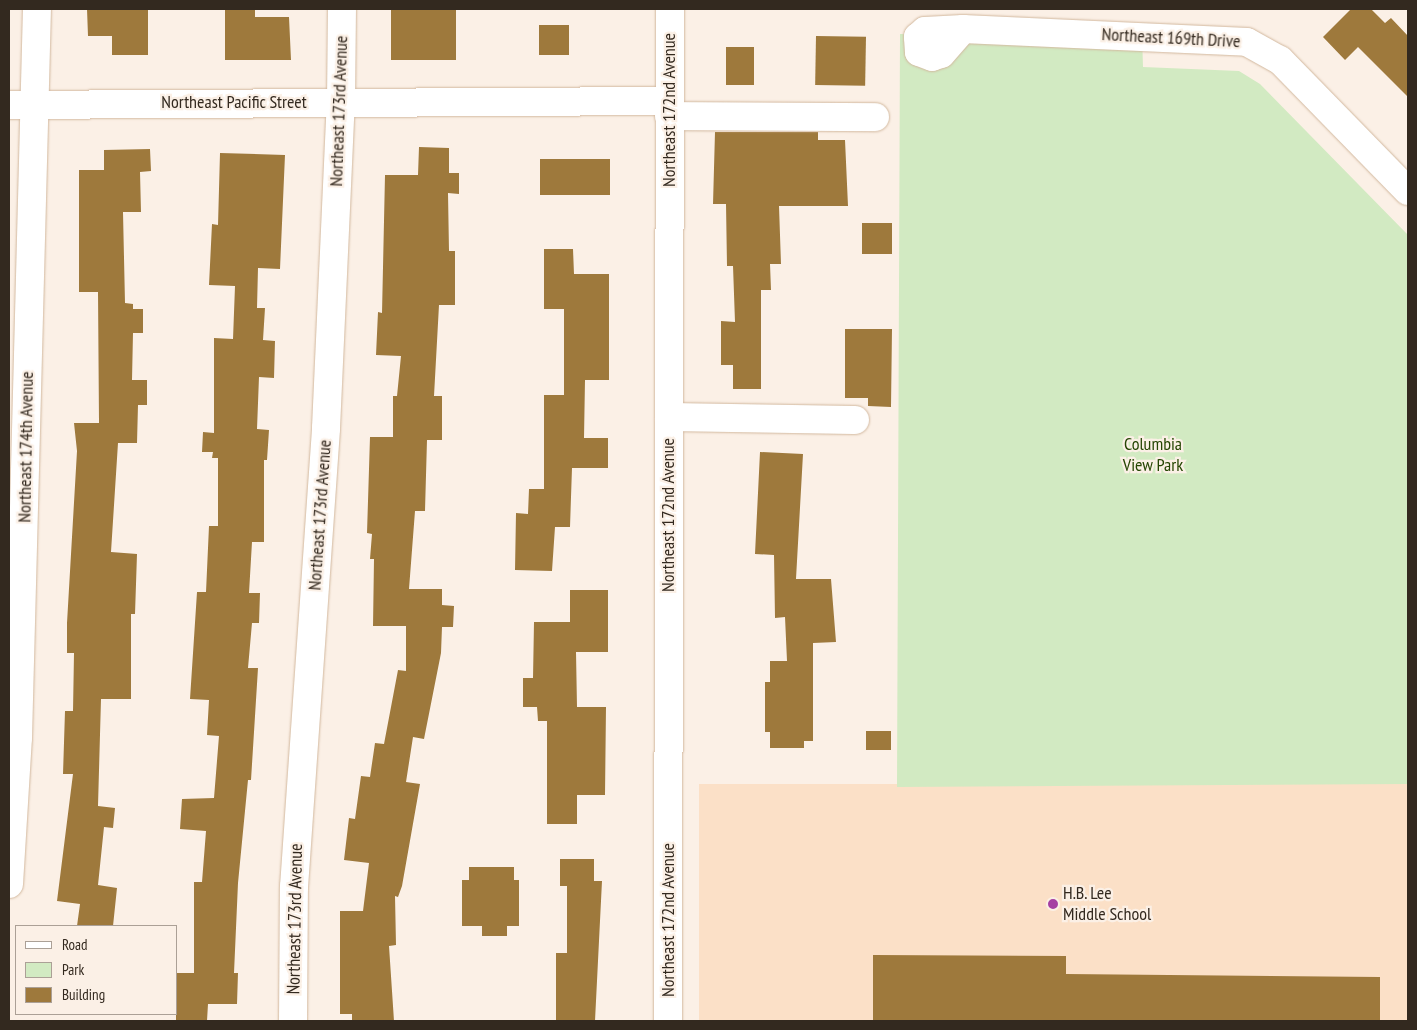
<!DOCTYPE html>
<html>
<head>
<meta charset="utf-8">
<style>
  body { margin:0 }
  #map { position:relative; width:1417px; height:1030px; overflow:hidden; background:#fbf0e6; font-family:"PT Sans Narrow",sans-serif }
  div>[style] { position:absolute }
  .built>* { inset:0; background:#fbe0c7; transform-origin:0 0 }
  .green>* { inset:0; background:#d2eac2 }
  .building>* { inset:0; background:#9e793c; transform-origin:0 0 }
  .roads { filter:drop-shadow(0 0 1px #d2b89e) drop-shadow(0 0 1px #d2b89e) }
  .minor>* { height:28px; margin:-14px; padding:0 14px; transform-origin:14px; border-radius:14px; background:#fff }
  .dots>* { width:14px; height:14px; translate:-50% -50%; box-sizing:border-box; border:2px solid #fbf0e6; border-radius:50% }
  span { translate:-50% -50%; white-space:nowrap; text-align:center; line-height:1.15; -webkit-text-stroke:4.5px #fbf0e6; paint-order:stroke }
  .street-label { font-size:18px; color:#33291f }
  .park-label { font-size:18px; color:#264604 }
  .poi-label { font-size:18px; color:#33291f }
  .left { translate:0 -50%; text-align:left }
  .frame { position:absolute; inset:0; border:10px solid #33291f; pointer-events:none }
  .legend { position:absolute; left:15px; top:925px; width:162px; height:90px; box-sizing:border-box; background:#fbf0e6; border:1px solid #aba096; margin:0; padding:6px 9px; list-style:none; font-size:15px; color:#33291f }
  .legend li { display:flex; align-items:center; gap:10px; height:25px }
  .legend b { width:25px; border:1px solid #aba096 }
</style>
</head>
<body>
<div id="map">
  <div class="built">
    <i style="left:1408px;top:784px;width:237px;height:709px;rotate:90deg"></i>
  </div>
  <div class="green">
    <i style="clip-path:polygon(900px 34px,1142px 34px,1143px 67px,1239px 71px,1260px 84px,1408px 235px,1408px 784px,897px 787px)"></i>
  </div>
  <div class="building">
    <i style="clip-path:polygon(87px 9px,148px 9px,148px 55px,112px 55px,112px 36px,88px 36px)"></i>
    <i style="clip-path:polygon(225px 9px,255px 9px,255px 17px,289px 17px,291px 60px,225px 60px)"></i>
    <i style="left:391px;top:9px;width:65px;height:51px"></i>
    <i style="clip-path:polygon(1351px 9px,1371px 9px,1385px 23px,1391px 18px,1408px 36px,1408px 97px,1358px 47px,1345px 60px,1323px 37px)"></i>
    <i style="left:539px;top:25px;width:30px;height:30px"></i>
    <i style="left:816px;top:36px;width:50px;height:49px;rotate:1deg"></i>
    <i style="left:726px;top:47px;width:28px;height:38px"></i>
    <i style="clip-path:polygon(715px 132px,818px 132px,818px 140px,845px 140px,848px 206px,779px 206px,781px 264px,770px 264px,771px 290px,761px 290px,761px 389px,733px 389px,733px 365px,721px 365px,721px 321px,735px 322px,733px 266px,727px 266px,726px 204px,713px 204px)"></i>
    <i style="clip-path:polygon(419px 147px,449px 148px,449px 173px,459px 173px,459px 194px,448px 193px,449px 251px,455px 251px,455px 305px,439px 305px,434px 396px,442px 396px,442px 440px,427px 440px,425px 511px,415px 511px,409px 589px,442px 589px,442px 605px,454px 606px,453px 627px,442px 627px,441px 653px,424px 739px,413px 737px,406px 782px,420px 784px,402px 886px,398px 897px,395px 896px,396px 945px,389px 946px,394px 1021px,352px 1021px,352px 1014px,340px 1014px,340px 911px,363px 911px,369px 863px,344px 860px,349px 818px,355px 819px,361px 776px,370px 777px,375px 743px,384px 744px,398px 670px,406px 671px,406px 626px,373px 626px,374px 559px,370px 559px,372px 534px,367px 533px,370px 437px,393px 437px,393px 396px,397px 396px,401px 356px,376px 355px,378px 312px,382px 313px,385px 175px,418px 175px)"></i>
    <i style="clip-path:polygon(150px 149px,151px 171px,140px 172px,141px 212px,123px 212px,125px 303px,133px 304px,133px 309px,143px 309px,143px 333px,133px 333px,132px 380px,147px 380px,147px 405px,138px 405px,137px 443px,118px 443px,111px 552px,137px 554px,135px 614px,131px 614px,131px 699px,101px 699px,98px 806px,115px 808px,113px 828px,104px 827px,98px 885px,117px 888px,113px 926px,77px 926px,80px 904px,57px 901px,73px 774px,63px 774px,65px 711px,73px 711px,74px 653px,67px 653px,67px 623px,77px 451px,74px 423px,99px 423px,98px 292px,79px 292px,79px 170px,104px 170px,104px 150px)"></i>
    <i style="clip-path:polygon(220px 153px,285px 155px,280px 269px,258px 268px,257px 308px,265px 308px,263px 340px,275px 341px,274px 378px,259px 377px,257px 429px,269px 430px,267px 460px,264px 460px,264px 542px,252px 542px,249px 593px,260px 593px,259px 623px,252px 623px,248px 668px,258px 668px,251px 780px,248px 780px,238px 883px,234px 973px,238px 973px,237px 1004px,208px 1004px,207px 1021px,176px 1021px,176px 973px,194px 973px,194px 882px,202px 882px,206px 831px,180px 829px,182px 799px,214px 798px,219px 736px,207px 735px,209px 700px,190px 699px,197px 592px,206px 592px,209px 526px,218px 526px,218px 458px,212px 458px,213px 452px,202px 452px,203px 432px,214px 433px,214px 338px,233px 339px,235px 286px,209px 285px,212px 224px,218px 225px)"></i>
    <i style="left:540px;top:159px;width:70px;height:36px"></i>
    <i style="left:892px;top:223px;width:31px;height:30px;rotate:90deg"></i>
    <i style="clip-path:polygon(544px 249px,573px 249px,574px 274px,609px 274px,609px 380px,585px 380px,584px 438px,608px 438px,608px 468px,572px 468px,570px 527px,555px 527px,552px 571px,515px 570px,516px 513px,528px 514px,529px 489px,544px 489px,544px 395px,564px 395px,564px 309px,544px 309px)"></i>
    <i style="clip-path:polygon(845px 329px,892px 329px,891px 407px,868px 406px,868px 398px,845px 398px)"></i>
    <i style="clip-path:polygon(760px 452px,803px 454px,796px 579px,831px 579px,836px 642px,813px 643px,813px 741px,804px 741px,804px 748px,770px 748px,770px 732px,765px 732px,765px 682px,770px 682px,770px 661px,787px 661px,785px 617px,775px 618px,774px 555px,755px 554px)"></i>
    <i style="clip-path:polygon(570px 590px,608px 590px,608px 652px,576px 652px,577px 707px,606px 707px,605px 795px,577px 795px,577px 824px,547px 824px,547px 721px,538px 721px,537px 707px,523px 707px,523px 678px,533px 678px,534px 622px,570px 622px)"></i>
    <i style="left:866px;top:731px;width:25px;height:19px"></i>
    <i style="clip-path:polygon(560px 859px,594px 859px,594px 881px,602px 881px,595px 1021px,556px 1021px,556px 953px,567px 953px,567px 886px,560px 886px)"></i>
    <i style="clip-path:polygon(469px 867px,514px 867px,514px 880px,519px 880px,519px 926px,507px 926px,507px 936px,482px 936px,482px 926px,462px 926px,462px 880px,469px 880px)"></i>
    <i style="clip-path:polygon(873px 955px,1066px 956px,1066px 974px,1380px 977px,1380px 1021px,873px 1021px)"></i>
  </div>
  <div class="roads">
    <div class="minor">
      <i style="left:963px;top:29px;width:33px;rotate:131deg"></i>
      <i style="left:941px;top:54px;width:9px;rotate:162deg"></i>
      <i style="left:932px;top:57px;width:14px;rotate:-159deg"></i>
      <i style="left:919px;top:52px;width:15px;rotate:-94deg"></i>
      <i style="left:918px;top:37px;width:9px;rotate:-41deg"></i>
      <i style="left:925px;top:31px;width:38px;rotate:-3deg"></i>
      <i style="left:963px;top:29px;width:284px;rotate:2.6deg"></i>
      <i style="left:1247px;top:42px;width:38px;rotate:29deg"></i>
      <i style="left:1280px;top:60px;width:183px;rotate:45.7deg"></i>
      <i style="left:9px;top:105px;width:660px;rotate:-0.35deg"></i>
      <i style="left:669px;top:116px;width:206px;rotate:0.3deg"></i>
      <i style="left:669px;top:417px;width:186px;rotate:0.9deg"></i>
      <i style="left:9px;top:884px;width:146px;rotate:-86.5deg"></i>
      <i style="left:18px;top:738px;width:729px;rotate:-88.51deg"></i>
      <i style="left:293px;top:1021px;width:134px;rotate:-89.6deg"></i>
      <i style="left:294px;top:887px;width:460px;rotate:-86deg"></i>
      <i style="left:326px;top:428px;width:326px;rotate:-87.4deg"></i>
      <i style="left:341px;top:102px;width:93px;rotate:-89.4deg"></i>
      <i style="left:668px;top:1021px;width:1012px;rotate:-89.89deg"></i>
    </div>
  </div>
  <div class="dots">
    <i style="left:1053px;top:904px;background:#a53fa3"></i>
  </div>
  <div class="street-label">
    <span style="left:1171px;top:38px;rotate:3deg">Northeast 169th Drive</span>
    <span style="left:234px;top:102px">Northeast Pacific Street</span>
    <span style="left:669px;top:110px;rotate:-90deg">Northeast 172nd Avenue</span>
    <span style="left:339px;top:111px;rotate:-88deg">Northeast 173rd Avenue</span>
    <span style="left:26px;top:447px;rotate:-89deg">Northeast 174th Avenue</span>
    <span style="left:320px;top:515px;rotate:-86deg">Northeast 173rd Avenue</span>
    <span style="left:668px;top:515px;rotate:-90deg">Northeast 172nd Avenue</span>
    <span style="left:295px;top:919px;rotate:-89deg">Northeast 173rd Avenue</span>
    <span style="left:668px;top:920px;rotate:-90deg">Northeast 172nd Avenue</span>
  </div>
  <div class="park-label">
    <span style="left:1153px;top:455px">Columbia<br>View Park</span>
  </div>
  <div class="poi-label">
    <span class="left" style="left:1063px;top:904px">H.B. Lee<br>Middle School</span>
  </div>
  <div class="frame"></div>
  <ul class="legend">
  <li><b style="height:6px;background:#fff"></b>Road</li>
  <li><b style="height:14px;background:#d2eac2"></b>Park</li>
  <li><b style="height:14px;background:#9e793c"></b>Building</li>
  </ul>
</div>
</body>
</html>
